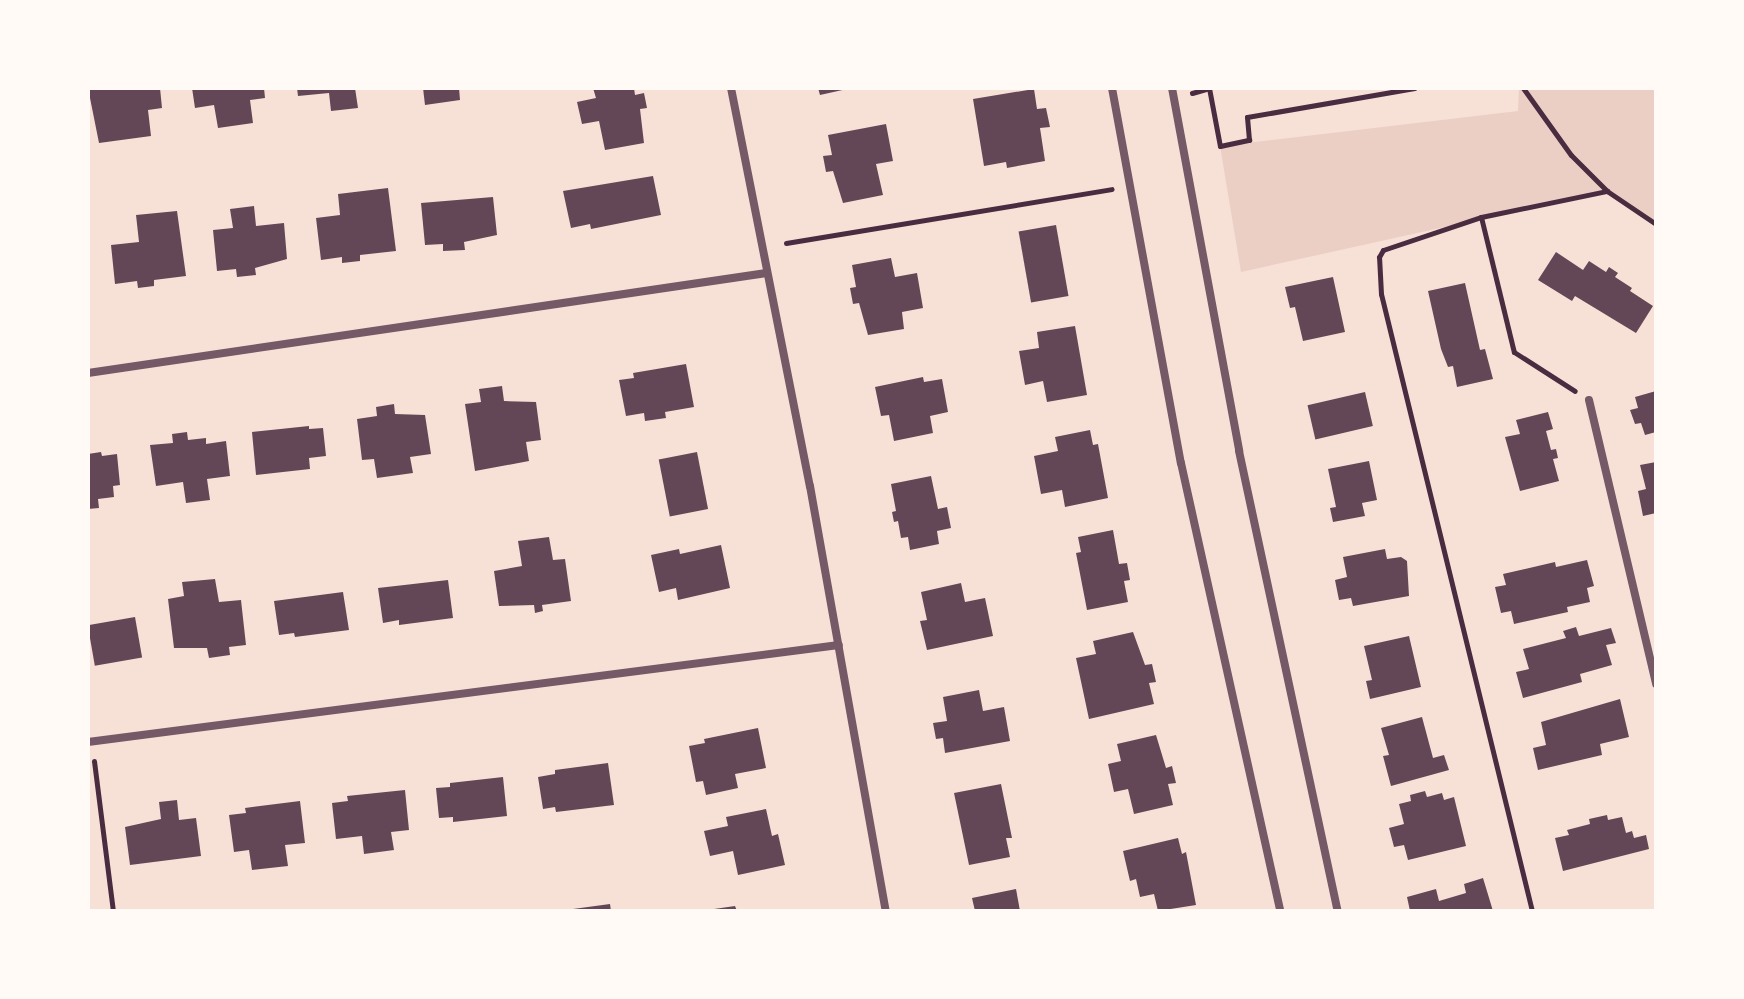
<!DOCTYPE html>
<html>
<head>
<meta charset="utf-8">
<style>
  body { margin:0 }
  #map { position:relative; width:1744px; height:999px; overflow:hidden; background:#f7e1d7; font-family:Signika,sans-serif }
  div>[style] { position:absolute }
  .green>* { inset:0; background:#ebcfc5 }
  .building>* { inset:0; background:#644757; transform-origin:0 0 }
  .path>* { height:5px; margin:-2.5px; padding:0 2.5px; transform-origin:2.5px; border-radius:2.5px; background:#4a2c40 }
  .minor>* { height:8px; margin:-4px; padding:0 4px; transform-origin:4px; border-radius:4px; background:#755966 }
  span { translate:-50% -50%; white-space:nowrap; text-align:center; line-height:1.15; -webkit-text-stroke:6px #fffaf5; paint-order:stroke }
  .frame { position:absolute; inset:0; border:90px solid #fffaf5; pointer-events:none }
</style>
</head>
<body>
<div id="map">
  <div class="green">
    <i style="clip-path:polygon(1519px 88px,1656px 88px,1656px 224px,1607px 191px,1241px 272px,1220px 146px,1518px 111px)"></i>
  </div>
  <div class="building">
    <i style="clip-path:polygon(88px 88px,160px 88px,162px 108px,148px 110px,151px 136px,99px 143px)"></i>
    <i style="clip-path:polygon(192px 88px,264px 88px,265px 98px,250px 100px,253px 123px,218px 128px,214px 105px,195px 108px)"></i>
    <i style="clip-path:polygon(297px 88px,355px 88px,358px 108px,331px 111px,329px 93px,298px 96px)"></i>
    <i style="clip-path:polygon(423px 88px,459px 88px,460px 100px,425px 105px)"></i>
    <i style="clip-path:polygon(593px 88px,634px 88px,635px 95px,644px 93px,647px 108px,640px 109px,644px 143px,605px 150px,599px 121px,582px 124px,577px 102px,596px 98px)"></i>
    <i style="clip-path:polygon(818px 88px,847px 88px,847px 89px,820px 95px)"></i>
    <i style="clip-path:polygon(1034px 89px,1037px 109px,1046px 108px,1050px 127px,1040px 128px,1045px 161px,1007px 168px,1006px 162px,984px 166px,973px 99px)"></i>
    <i style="clip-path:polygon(886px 124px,893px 161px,876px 164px,883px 195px,843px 203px,833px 171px,826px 172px,823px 156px,832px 155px,828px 135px)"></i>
    <i style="clip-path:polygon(653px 176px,661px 215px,591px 229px,590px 224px,571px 228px,563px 191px)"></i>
    <i style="clip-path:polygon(388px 188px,396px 251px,360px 255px,360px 261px,342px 263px,342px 257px,321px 260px,316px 218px,340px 215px,338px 194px)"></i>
    <i style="clip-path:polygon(493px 197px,497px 235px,464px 242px,465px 250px,443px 251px,443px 244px,425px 245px,421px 203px)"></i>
    <i style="clip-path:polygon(254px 206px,256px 226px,284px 223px,287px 259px,255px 268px,256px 275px,237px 277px,236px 269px,217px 271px,213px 230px,233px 228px,230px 209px)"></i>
    <i style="clip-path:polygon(177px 211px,186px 276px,154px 280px,154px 286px,138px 288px,137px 281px,115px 284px,111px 245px,139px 242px,136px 215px)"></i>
    <i style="left:1056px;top:225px;width:72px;height:38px;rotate:80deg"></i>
    <i style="clip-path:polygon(1556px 252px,1583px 270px,1589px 261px,1606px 272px,1609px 267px,1618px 273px,1615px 277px,1632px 288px,1630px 291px,1653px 306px,1636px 333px,1575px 296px,1572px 301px,1538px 280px)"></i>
    <i style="clip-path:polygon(891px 258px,895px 277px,917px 273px,923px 308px,902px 312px,904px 329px,868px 335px,859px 303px,853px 304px,850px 288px,856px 287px,852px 265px)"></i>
    <i style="clip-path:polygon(1333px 277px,1345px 332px,1303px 341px,1295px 307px,1290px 308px,1285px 287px)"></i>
    <i style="clip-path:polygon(1465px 283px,1480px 350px,1485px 349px,1493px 379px,1457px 387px,1453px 366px,1448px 367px,1441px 349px,1428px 291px)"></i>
    <i style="clip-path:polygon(1075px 326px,1087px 395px,1047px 402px,1043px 381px,1025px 385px,1019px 351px,1039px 348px,1037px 332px)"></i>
    <i style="clip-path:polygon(686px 364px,694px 407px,665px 412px,666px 418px,645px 421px,644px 413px,626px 416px,619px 380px,634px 378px,633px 373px)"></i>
    <i style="clip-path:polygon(923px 377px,924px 382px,942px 379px,948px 412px,930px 416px,933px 433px,894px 441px,889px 415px,881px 416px,875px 387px)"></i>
    <i style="clip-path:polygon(502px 386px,504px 401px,536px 402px,541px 440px,526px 442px,529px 461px,475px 471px,465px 404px,481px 402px,479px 389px)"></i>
    <i style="clip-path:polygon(1656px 391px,1656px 432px,1645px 435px,1641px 423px,1635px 424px,1630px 410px,1638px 408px,1635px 397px)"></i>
    <i style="left:1365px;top:392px;width:35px;height:59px;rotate:77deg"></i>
    <i style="clip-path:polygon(394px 404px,395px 414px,425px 415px,431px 454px,410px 457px,413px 473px,377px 478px,374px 459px,362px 460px,357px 419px,377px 416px,376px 407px)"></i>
    <i style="clip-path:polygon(1548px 412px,1553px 429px,1546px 431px,1551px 450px,1556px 449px,1558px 458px,1553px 459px,1559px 481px,1520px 491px,1505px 437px,1520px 434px,1516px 420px)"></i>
    <i style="clip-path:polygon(309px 426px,309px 429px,323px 428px,326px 456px,309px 458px,310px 469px,256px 475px,252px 432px)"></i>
    <i style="clip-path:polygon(1090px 430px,1093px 445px,1098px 444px,1108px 498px,1065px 507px,1062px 490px,1041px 494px,1034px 456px,1058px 451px,1055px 437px)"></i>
    <i style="clip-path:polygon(187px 432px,188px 440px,206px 438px,206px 444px,226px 441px,230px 476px,207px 479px,210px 500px,186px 503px,183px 482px,156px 486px,150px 445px,173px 443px,172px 434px)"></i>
    <i style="clip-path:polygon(101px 452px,102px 456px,117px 454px,120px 485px,113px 486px,114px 497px,98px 499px,99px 508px,88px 509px,88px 454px)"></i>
    <i style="left:697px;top:452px;width:58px;height:39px;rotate:79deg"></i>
    <i style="clip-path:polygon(1369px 461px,1377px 500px,1362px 503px,1365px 516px,1333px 522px,1330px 508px,1336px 507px,1328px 469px)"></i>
    <i style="clip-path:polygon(1656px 462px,1656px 513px,1643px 516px,1638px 491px,1646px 489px,1640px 465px)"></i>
    <i style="clip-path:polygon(931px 476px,938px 509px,947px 507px,951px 528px,937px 531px,939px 544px,910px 550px,908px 537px,901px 538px,898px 521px,894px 522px,892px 512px,896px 511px,891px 484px)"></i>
    <i style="clip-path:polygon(1113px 530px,1119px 564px,1127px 563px,1130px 580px,1124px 581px,1128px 602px,1087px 610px,1076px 553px,1081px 552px,1078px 537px)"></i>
    <i style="clip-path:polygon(549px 537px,553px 560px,565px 559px,571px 601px,542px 605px,543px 611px,535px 613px,534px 605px,499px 606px,494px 571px,522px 566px,518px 541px)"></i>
    <i style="clip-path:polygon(721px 545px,730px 588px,678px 600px,676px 588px,659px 592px,651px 555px,679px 549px,680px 554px)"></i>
    <i style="clip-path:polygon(1385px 549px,1387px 559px,1401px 557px,1407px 561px,1409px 596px,1353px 606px,1351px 598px,1339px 600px,1335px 580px,1347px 577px,1343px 557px)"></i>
    <i style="clip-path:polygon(1587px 560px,1594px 586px,1587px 588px,1590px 602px,1567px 607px,1568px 612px,1514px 624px,1511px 611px,1501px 613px,1495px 587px,1506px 585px,1503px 574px,1555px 562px,1556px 567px)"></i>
    <i style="clip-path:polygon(215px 579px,219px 602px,241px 600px,246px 645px,229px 647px,230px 655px,209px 658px,207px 648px,174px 648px,168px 599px,184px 596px,182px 582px)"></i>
    <i style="clip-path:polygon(448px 580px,453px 618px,399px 625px,399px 620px,383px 623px,378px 588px)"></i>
    <i style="clip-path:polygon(961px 583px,965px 602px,985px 598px,993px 636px,927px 650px,920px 621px,927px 620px,921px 592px)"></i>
    <i style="clip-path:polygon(343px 592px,349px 630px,295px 637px,294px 633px,279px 635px,274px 601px)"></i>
    <i style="left:135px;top:617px;width:41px;height:48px;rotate:80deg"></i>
    <i style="clip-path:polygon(1576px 627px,1579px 636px,1611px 628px,1616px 643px,1606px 645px,1612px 665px,1580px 674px,1582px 682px,1523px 698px,1516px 672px,1529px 669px,1523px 649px,1566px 638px,1563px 631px)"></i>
    <i style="clip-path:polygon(1133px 632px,1145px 665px,1152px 664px,1156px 682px,1149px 683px,1154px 704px,1089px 719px,1076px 658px,1096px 654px,1093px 641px)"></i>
    <i style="clip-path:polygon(1409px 636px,1421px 687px,1370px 699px,1366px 681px,1372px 680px,1364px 646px)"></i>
    <i style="clip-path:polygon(979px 690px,983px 711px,1004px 707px,1010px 741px,945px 753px,943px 738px,936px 739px,933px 723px,947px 721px,943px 697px)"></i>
    <i style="clip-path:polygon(1620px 699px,1629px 737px,1600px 744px,1602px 755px,1538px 770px,1533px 748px,1546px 745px,1541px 722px)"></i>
    <i style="clip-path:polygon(1422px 717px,1433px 758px,1444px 755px,1449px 770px,1391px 786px,1383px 756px,1389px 755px,1381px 728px)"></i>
    <i style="clip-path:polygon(758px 728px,766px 768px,735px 774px,738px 788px,706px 795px,703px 781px,696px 782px,689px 746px,705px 743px,704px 739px)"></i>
    <i style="clip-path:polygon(1156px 735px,1166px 768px,1172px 766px,1176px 783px,1168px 784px,1173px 805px,1134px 814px,1128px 789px,1114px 792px,1108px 764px,1121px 761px,1117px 744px)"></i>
    <i style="clip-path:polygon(608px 763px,614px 805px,556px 812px,555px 807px,543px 809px,538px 777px,555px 774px,555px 770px)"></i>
    <i style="clip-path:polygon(503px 777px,507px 816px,453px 822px,453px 817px,439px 818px,436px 788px,450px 787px,450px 783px)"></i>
    <i style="clip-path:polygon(1001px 784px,1012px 838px,1006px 838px,1010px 857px,969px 865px,954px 793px)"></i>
    <i style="clip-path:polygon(405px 790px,409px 830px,391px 832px,394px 850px,364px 854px,362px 836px,336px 839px,332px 803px,348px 801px,347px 796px)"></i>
    <i style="clip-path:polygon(1425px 791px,1427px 797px,1442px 793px,1444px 800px,1454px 797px,1466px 846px,1408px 860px,1404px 845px,1394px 847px,1389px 828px,1404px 824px,1399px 804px,1411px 801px,1410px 795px)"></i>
    <i style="clip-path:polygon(177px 800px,179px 820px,196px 818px,201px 856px,130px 865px,125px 827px,161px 819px,159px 802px)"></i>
    <i style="clip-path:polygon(300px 801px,305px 843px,285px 845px,288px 866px,252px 870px,249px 850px,234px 852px,229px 815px,246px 813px,245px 808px)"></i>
    <i style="clip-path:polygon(766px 809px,772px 836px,778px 834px,785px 865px,738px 875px,733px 851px,710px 856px,704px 831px,728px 826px,726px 817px)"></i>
    <i style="clip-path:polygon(1607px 815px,1608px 820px,1622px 817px,1626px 833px,1632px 831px,1634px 838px,1646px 835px,1649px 849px,1563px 871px,1555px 838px,1569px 835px,1567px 830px,1590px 824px,1589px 819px)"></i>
    <i style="clip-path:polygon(1178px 838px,1182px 854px,1186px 852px,1196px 905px,1158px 911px,1154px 894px,1140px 897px,1136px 879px,1130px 881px,1123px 851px)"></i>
    <i style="clip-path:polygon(1483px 878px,1493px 911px,1410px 911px,1407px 897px,1436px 889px,1439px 901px,1466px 893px,1464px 884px)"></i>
    <i style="clip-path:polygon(1016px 889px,1020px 911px,975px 911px,972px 898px)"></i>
    <i style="clip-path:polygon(610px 904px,611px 911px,573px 911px,573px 909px)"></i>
    <i style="clip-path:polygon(735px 906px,737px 911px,714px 911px,714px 909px)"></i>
  </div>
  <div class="path">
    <i style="left:1523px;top:88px;width:82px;rotate:54.4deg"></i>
    <i style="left:1571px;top:155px;width:51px;rotate:45deg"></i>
    <i style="left:1607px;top:191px;width:59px;rotate:34deg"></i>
    <i style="left:1192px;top:93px;width:18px;rotate:-16deg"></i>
    <i style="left:1209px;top:88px;width:59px;rotate:79.3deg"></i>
    <i style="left:1220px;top:146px;width:30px;rotate:-12deg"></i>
    <i style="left:1249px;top:140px;width:23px;rotate:-95deg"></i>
    <i style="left:1247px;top:117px;width:170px;rotate:-9.8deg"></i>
    <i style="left:1481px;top:217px;width:139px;rotate:76.3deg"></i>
    <i style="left:1514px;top:352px;width:72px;rotate:32.6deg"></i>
    <i style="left:786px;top:243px;width:330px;rotate:-9.4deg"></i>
    <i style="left:94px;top:761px;width:151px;rotate:82.8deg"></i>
    <i style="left:1532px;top:911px;width:635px;rotate:-103.75deg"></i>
    <i style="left:1381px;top:294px;width:37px;rotate:-93deg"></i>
    <i style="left:1379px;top:257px;width:8px;rotate:-60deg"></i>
    <i style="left:1383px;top:250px;width:103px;rotate:-18.6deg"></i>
    <i style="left:1481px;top:217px;width:129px;rotate:-11.7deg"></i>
  </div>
  <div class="minor">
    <i style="left:731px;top:88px;width:406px;rotate:78.8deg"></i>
    <i style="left:810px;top:486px;width:432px;rotate:79.9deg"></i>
    <i style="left:1112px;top:88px;width:381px;rotate:79.6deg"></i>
    <i style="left:1181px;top:463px;width:459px;rotate:77.5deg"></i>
    <i style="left:1172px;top:88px;width:369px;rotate:79.5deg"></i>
    <i style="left:1239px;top:451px;width:471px;rotate:77.9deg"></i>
    <i style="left:88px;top:373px;width:686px;rotate:-8.38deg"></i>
    <i style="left:1589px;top:400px;width:292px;rotate:76.7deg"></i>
    <i style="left:88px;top:742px;width:757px;rotate:-7.36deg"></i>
  </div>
  <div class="frame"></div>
</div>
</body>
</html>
